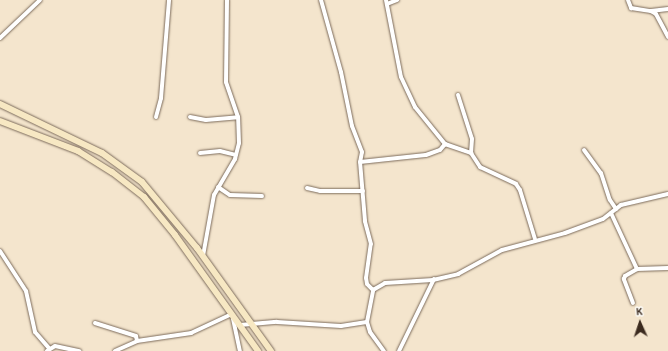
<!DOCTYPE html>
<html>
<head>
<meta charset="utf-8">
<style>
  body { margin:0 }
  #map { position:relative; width:668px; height:351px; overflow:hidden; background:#f4e5cd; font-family:"Patrick Hand",sans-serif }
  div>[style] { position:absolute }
  .roads { filter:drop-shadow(0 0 1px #7c6b5b) drop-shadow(0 0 1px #7c6b5b) }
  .minor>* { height:4px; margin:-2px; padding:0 2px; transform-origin:2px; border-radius:2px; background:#fff }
  .secondary>* { height:6px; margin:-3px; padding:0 3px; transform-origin:3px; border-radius:3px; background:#f7e8c3 }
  span { translate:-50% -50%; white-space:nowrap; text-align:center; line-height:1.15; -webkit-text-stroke:4px #fdfcf7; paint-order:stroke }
  .north { position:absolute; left:620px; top:303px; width:40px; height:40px; -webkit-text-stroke:3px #fdfcf7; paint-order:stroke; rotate:357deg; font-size:11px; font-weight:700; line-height:16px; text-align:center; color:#3b2a1e }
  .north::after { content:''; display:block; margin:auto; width:14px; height:18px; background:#3b2a1e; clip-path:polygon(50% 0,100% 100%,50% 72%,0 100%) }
</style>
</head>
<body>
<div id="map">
  <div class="roads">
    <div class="minor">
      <i style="left:321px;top:0;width:75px;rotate:74.5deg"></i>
      <i style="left:341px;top:72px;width:55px;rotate:78.5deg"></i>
      <i style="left:352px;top:126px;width:28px;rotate:69deg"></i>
      <i style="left:362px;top:152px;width:10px;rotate:101deg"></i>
      <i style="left:386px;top:0;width:78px;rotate:79deg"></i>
      <i style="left:401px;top:77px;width:33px;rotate:65deg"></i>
      <i style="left:415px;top:107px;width:48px;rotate:51deg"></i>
      <i style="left:445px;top:144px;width:28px;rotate:19deg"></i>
      <i style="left:471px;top:153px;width:17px;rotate:57deg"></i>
      <i style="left:480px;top:167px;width:40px;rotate:25deg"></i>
      <i style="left:516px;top:184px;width:7px;rotate:56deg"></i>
      <i style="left:520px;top:190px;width:51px;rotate:73deg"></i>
      <i style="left:628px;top:0;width:9px;rotate:69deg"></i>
      <i style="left:631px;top:8px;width:20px;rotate:9deg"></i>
      <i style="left:651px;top:11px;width:6px;rotate:31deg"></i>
      <i style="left:656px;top:14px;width:26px;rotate:62deg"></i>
      <i style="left:387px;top:4px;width:11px;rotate:-22deg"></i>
      <i style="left:651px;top:11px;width:17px;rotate:-7deg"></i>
      <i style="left:0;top:38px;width:55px;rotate:-43.5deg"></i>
      <i style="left:458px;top:95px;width:46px;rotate:72.3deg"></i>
      <i style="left:472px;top:139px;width:14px;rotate:94deg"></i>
      <i style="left:156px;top:117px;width:20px;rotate:-75deg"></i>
      <i style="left:161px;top:98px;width:98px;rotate:-85.3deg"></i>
      <i style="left:190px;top:117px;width:16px;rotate:11deg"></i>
      <i style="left:206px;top:120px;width:32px;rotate:-5deg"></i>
      <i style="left:584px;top:150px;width:29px;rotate:54deg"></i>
      <i style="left:601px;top:173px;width:28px;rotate:72deg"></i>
      <i style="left:610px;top:200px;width:11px;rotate:56deg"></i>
      <i style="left:200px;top:153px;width:20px;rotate:-6deg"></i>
      <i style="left:220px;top:151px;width:16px;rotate:14deg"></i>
      <i style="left:218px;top:187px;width:14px;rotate:34deg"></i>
      <i style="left:230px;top:195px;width:32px;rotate:2deg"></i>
      <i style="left:307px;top:188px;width:13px;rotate:13deg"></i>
      <i style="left:320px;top:191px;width:43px"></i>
      <i style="left:611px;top:213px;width:62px;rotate:65.1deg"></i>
      <i style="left:637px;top:269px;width:31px;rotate:-2deg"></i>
      <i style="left:0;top:251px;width:48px;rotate:57deg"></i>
      <i style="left:26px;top:291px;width:42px;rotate:77.6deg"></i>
      <i style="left:35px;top:332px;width:21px;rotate:49deg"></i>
      <i style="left:203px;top:256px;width:62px;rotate:-79.8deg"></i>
      <i style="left:214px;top:195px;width:42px;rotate:-59.7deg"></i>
      <i style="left:235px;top:159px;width:16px;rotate:-76deg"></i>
      <i style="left:239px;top:143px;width:26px;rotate:-92deg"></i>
      <i style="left:238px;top:117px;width:37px;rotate:-109deg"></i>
      <i style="left:226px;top:82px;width:82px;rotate:-89.3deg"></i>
      <i style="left:373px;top:290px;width:8px;rotate:-135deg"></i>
      <i style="left:367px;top:284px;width:6px;rotate:-99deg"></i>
      <i style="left:366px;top:278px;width:34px;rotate:-82deg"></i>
      <i style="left:371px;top:244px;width:24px;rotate:-105deg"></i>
      <i style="left:365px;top:221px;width:59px;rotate:-94.8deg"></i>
      <i style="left:360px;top:162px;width:66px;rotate:-6.1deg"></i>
      <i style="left:426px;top:155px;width:15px;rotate:-20deg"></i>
      <i style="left:440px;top:150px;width:8px;rotate:-50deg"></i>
      <i style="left:633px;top:303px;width:26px;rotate:-111deg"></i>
      <i style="left:624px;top:279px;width:3px;rotate:-72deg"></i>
      <i style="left:625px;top:276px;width:14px;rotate:-30deg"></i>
      <i style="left:367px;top:322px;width:33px;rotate:-79deg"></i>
      <i style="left:373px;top:290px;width:14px;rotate:-30deg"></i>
      <i style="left:385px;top:283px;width:48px;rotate:-3.6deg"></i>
      <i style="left:433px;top:280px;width:26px;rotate:-13deg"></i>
      <i style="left:458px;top:274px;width:50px;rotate:-28.6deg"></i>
      <i style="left:502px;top:250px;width:65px;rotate:-15.1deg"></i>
      <i style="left:565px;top:233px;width:40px;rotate:-20.2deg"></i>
      <i style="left:603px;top:219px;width:23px;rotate:-38deg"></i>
      <i style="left:621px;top:205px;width:48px;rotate:-13.2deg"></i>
      <i style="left:95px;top:323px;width:43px;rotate:17.6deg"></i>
      <i style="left:136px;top:336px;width:5px;rotate:79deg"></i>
      <i style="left:240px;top:325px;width:37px;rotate:-5deg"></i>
      <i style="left:277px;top:322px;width:64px;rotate:3.6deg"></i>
      <i style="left:341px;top:326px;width:26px;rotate:-9deg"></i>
      <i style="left:367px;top:322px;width:10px;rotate:73deg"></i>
      <i style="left:370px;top:332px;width:24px;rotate:54deg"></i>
      <i style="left:47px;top:351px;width:9px;rotate:-32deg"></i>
      <i style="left:55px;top:346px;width:25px;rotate:12deg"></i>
      <i style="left:115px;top:351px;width:24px;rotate:-24deg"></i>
      <i style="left:137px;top:341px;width:55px;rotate:-8.4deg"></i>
      <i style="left:191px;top:333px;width:45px;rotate:-24.9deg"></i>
      <i style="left:232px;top:314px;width:38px;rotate:78deg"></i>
      <i style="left:399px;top:351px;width:80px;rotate:-64.1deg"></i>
    </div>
    <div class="secondary">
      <i style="left:0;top:104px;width:113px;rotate:25.7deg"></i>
      <i style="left:102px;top:153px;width:49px;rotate:35.9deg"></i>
      <i style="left:142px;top:182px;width:86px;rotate:50.2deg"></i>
      <i style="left:197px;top:248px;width:127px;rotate:54.3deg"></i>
      <i style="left:0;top:121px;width:84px;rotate:21deg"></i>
      <i style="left:78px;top:151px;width:40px;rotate:32deg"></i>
      <i style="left:112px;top:172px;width:41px;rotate:38deg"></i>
      <i style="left:144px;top:197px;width:49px;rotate:50.8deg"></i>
      <i style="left:175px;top:235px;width:143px;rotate:54.4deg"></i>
    </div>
  </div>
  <div class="north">K</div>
</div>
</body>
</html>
